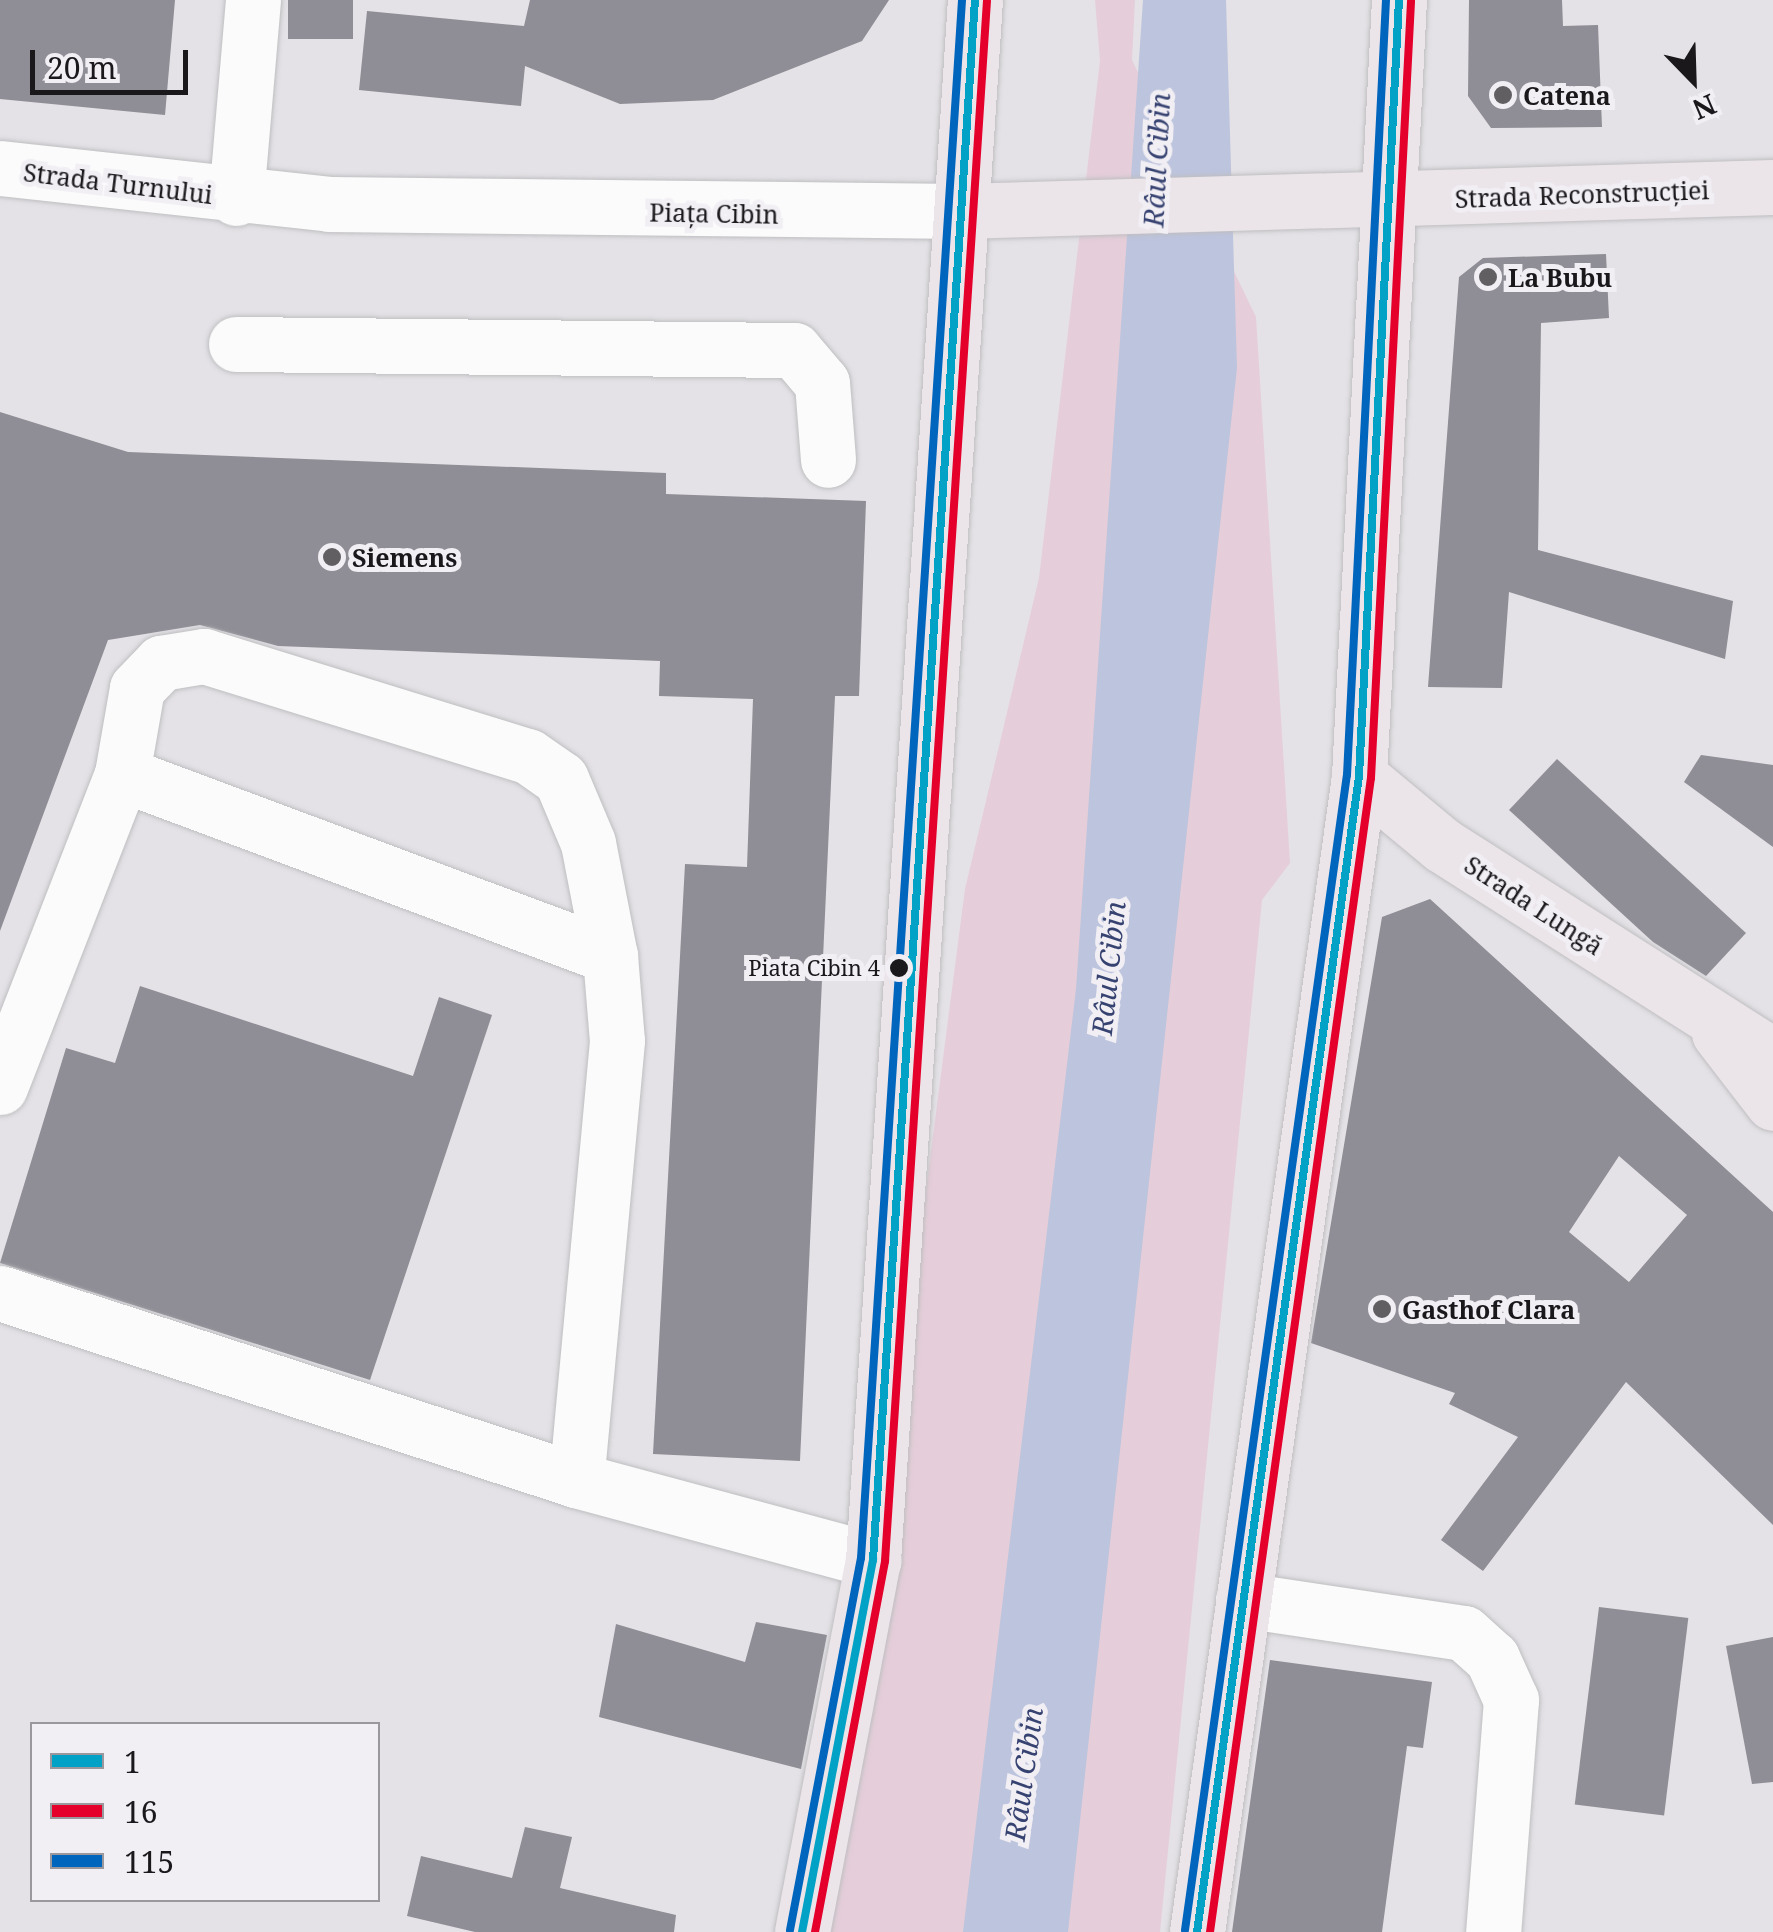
<!DOCTYPE html>
<html>
<head>
<meta charset="utf-8">
<style>
  body { margin:0 }
  #map { position:relative; width:1773px; height:1932px; overflow:hidden; background:#e4e2e6; font-family:"Noto Serif",serif }
  div>[style] { position:absolute }
  .green>* { inset:0; background:#e5ced9 }
  .water>* { inset:0; background:#bdc4dd }
  .building>* { inset:0; background:#8f8d95; transform-origin:0 0 }
  .roads { filter:drop-shadow(0 0 2px #bfbec1) drop-shadow(0 0 2px #bfbec1) }
  .minor>* { height:55px; margin:-27.5px; padding:0 27.5px; transform-origin:27.5px; border-radius:27.5px; background:#fbfbfb }
  .major>* { height:55px; margin:-27.5px; padding:0 27.5px; transform-origin:27.5px; border-radius:27.5px; background:#ebe5ea }
  .bus-1>* { height:8px; margin:-4px; padding:0 4px; transform-origin:4px; border-radius:4px; background:#01a2c5 }
  .bus-2>* { height:8px; margin:-4px; padding:0 4px; transform-origin:4px; border-radius:4px; background:#e4002b }
  .bus-3>* { height:8px; margin:-4px; padding:0 4px; transform-origin:4px; border-radius:4px; background:#0065bd }
  .dots>* { width:28px; height:28px; translate:-50% -50%; box-sizing:border-box; border:5px solid #f1eef4; border-radius:50% }
  span { translate:-50% -50%; white-space:nowrap; text-align:center; line-height:1.15; -webkit-text-stroke:10px #f1eef4; paint-order:stroke }
  .bus-label { font-size:22px; color:#1a181b }
  .right { translate:-100% -50%; text-align:right }
  .poi-label { font-size:25px; color:#1a181b; font-weight:700 }
  .left { translate:0 -50%; text-align:left }
  .street-label { font-size:25px; color:#1a181b }
  .water-label { font-size:28px; color:#364270; font-style:italic }
  .legend { position:absolute; left:30px; top:1722px; width:350px; height:180px; box-sizing:border-box; background:#f1eef4; border:2px solid #9b989d; margin:0; padding:12px 18px; list-style:none; font-size:30px; color:#1a181b }
  .legend li { display:flex; align-items:center; gap:20px; height:50px }
  .legend b { width:50px; border:2px solid #9b989d }
  .north { position:absolute; left:1643px; top:30px; width:100px; height:100px; -webkit-text-stroke:8px #f1eef4; paint-order:stroke; rotate:157deg; font-size:28px; font-weight:700; line-height:40px; text-align:center; color:#1a181b }
  .north::after { content:''; display:block; margin:auto; width:35px; height:45px; background:#1a181b; clip-path:polygon(50% 0,100% 100%,50% 72%,0 100%) }
  .scale { position:absolute; left:30px; top:50px; width:158px; height:45px; box-sizing:border-box; border:5px solid #1a181b; border-top:0; padding-left:12px; font-size:30px; line-height:35px; white-space:nowrap; color:#1a181b; -webkit-text-stroke:8px #f1eef4; paint-order:stroke }
</style>
</head>
<body>
<div id="map">
  <div class="green">
    <i style="clip-path:polygon(1095px 0,1135px 0,1132px 60px,1256px 317px,1290px 863px,1262px 900px,1160px 1932px,802px 1932px,877px 1567px,965px 889px,1039px 578px,1100px 61px)"></i>
  </div>
  <div class="water">
    <i style="clip-path:polygon(1143px 0,1226px 0,1237px 368px,1068px 1932px,963px 1932px,1076px 989px)"></i>
  </div>
  <div class="building">
    <i style="clip-path:polygon(0 0,175px 0,165px 115px,0 99px)"></i>
    <i style="left:288px;top:0;width:65px;height:39px"></i>
    <i style="clip-path:polygon(530px 0,889px 0,862px 41px,713px 100px,620px 104px,525px 66px,521px 106px,359px 90px,367px 11px,524px 26px)"></i>
    <i style="clip-path:polygon(1469px 0,1562px 0,1563px 26px,1598px 25px,1602px 127px,1491px 128px,1468px 96px)"></i>
    <i style="clip-path:polygon(1606px 254px,1609px 318px,1541px 323px,1538px 550px,1733px 601px,1725px 659px,1509px 592px,1502px 688px,1428px 687px,1459px 277px,1483px 258px)"></i>
    <i style="clip-path:polygon(0 412px,128px 452px,666px 473px,666px 494px,866px 501px,859px 696px,835px 696px,800px 1461px,653px 1454px,685px 864px,747px 867px,753px 699px,659px 696px,660px 661px,278px 646px,200px 625px,108px 640px,0 931px)"></i>
    <i style="clip-path:polygon(1701px 755px,1773px 765px,1773px 847px,1684px 782px)"></i>
    <i style="clip-path:polygon(1557px 759px,1746px 933px,1706px 976px,1653px 942px,1509px 810px)"></i>
    <i style="clip-path:polygon(evenodd,1430px 899px,1773px 1212px,1773px 1525px,1626px 1382px,1483px 1571px,1441px 1540px,1518px 1437px,1449px 1404px,1455px 1393px,1311px 1343px,1382px 917px,1430px 899px,1619px 1156px,1687px 1215px,1629px 1282px,1569px 1232px,1619px 1156px)"></i>
    <i style="clip-path:polygon(140px 986px,413px 1076px,439px 997px,492px 1015px,370px 1380px,0 1263px,66px 1048px,115px 1063px)"></i>
    <i style="left:1599px;top:1607px;width:90px;height:199px;rotate:7deg"></i>
    <i style="clip-path:polygon(756px 1622px,827px 1635px,801px 1769px,599px 1717px,616px 1624px,745px 1662px)"></i>
    <i style="clip-path:polygon(1773px 1637px,1773px 1782px,1752px 1784px,1726px 1646px)"></i>
    <i style="clip-path:polygon(1270px 1660px,1432px 1682px,1423px 1748px,1407px 1746px,1382px 1932px,1232px 1932px)"></i>
    <i style="clip-path:polygon(525px 1827px,572px 1837px,560px 1888px,676px 1915px,674px 1932px,475px 1932px,407px 1916px,421px 1856px,512px 1878px)"></i>
  </div>
  <div class="roads">
    <div class="minor">
      <i style="left:0;top:168px;width:331px;rotate:6.2deg"></i>
      <i style="left:329px;top:204px;width:632px;rotate:0.63deg"></i>
      <i style="left:236px;top:198px;width:199px;rotate:-85.1deg"></i>
      <i style="left:236px;top:344px;width:558px;rotate:0.62deg"></i>
      <i style="left:794px;top:350px;width:43px;rotate:49.7deg"></i>
      <i style="left:822px;top:383px;width:77px;rotate:85.5deg"></i>
      <i style="left:122px;top:774px;width:87px;rotate:-80.1deg"></i>
      <i style="left:137px;top:688px;width:35px;rotate:-46deg"></i>
      <i style="left:161px;top:663px;width:44px;rotate:-9.2deg"></i>
      <i style="left:204px;top:656px;width:339px;rotate:17.2deg"></i>
      <i style="left:528px;top:756px;width:40px;rotate:34.9deg"></i>
      <i style="left:561px;top:779px;width:69px;rotate:67.1deg"></i>
      <i style="left:588px;top:843px;width:115px;rotate:79deg"></i>
      <i style="left:0;top:1087px;width:336px;rotate:-68.7deg"></i>
      <i style="left:122px;top:774px;width:521px;rotate:20.45deg"></i>
      <i style="left:610px;top:956px;width:85px;rotate:85.3deg"></i>
      <i style="left:617px;top:1041px;width:441px;rotate:95.3deg"></i>
      <i style="left:0;top:1293px;width:606px;rotate:17.99deg"></i>
      <i style="left:576px;top:1480px;width:308px;rotate:15.1deg"></i>
      <i style="left:1243px;top:1600px;width:223px;rotate:8.5deg"></i>
      <i style="left:1464px;top:1633px;width:38px;rotate:42deg"></i>
      <i style="left:1492px;top:1658px;width:46px;rotate:65.7deg"></i>
      <i style="left:1511px;top:1700px;width:233px;rotate:94.4deg"></i>
    </div>
    <div class="major">
      <i style="left:961px;top:211px;width:812px;rotate:-1.69deg"></i>
      <i style="left:1359px;top:776px;width:108px;rotate:39.7deg"></i>
      <i style="left:1442px;top:845px;width:393px;rotate:32.5deg"></i>
      <i style="left:1719px;top:1033px;width:88px;rotate:52.4deg"></i>
      <i style="left:802px;top:1932px;width:379px;rotate:-79.2deg"></i>
      <i style="left:873px;top:1560px;width:1563px;rotate:-86.26deg"></i>
      <i style="left:1197px;top:1932px;width:1167px;rotate:-82.02deg"></i>
      <i style="left:1359px;top:776px;width:777px;rotate:-87.05deg"></i>
    </div>
  </div>
  <div class="bus-1">
    <i style="left:802px;top:1932px;width:379px;rotate:-79.2deg"></i>
    <i style="left:873px;top:1560px;width:1563px;rotate:-86.26deg"></i>
    <i style="left:1197px;top:1932px;width:1167px;rotate:-82.02deg"></i>
    <i style="left:1359px;top:776px;width:777px;rotate:-87.05deg"></i>
  </div>
  <div class="bus-2">
    <i style="left:815px;top:1932px;width:378px;rotate:-79.3deg"></i>
    <i style="left:885px;top:1561px;width:1563px;rotate:-86.26deg"></i>
    <i style="left:1210px;top:1932px;width:1165px;rotate:-82.06deg"></i>
    <i style="left:1371px;top:778px;width:778px;rotate:-87.05deg"></i>
  </div>
  <div class="bus-3">
    <i style="left:790px;top:1930px;width:379px;rotate:-79.2deg"></i>
    <i style="left:861px;top:1558px;width:1561px;rotate:-86.29deg"></i>
    <i style="left:1185px;top:1930px;width:1166px;rotate:-82.02deg"></i>
    <i style="left:1347px;top:775px;width:776px;rotate:-87.12deg"></i>
  </div>
  <div class="dots">
    <i style="left:1503px;top:95px;background:#615f62"></i>
    <i style="left:1488px;top:277px;background:#615f62"></i>
    <i style="left:332px;top:557px;background:#615f62"></i>
    <i style="left:899px;top:968px;background:#1a181b"></i>
    <i style="left:1382px;top:1309px;background:#615f62"></i>
  </div>
  <div class="bus-label">
    <span class="right" style="left:880px;top:968px">Piata Cibin 4</span>
  </div>
  <div class="poi-label">
    <span class="left" style="left:1523px;top:95px">Catena</span>
    <span class="left" style="left:1508px;top:277px">La Bubu</span>
    <span class="left" style="left:352px;top:557px">Siemens</span>
    <span class="left" style="left:1402px;top:1309px">Gasthof Clara</span>
  </div>
  <div class="street-label">
    <span style="left:118px;top:183px;rotate:7deg">Strada Turnului</span>
    <span style="left:1582px;top:194px;rotate:-2deg">Strada Reconstrucției</span>
    <span style="left:714px;top:213px;rotate:1deg">Piața Cibin</span>
    <span style="left:1534px;top:905px;rotate:33deg">Strada Lungă</span>
  </div>
  <div class="water-label">
    <span style="left:1156px;top:160px;rotate:-87deg">Râul Cibin</span>
    <span style="left:1108px;top:968px;rotate:-84deg">Râul Cibin</span>
    <span style="left:1023px;top:1774px;rotate:-82deg">Râul Cibin</span>
  </div>
  <ul class="legend">
  <li><b style="height:12px;background:#01a2c5"></b>1</li>
  <li><b style="height:12px;background:#e4002b"></b>16</li>
  <li><b style="height:12px;background:#0065bd"></b>115</li>
  </ul>
  <div class="north">N</div>
  <div class="scale">20 m</div>
</div>
</body>
</html>
